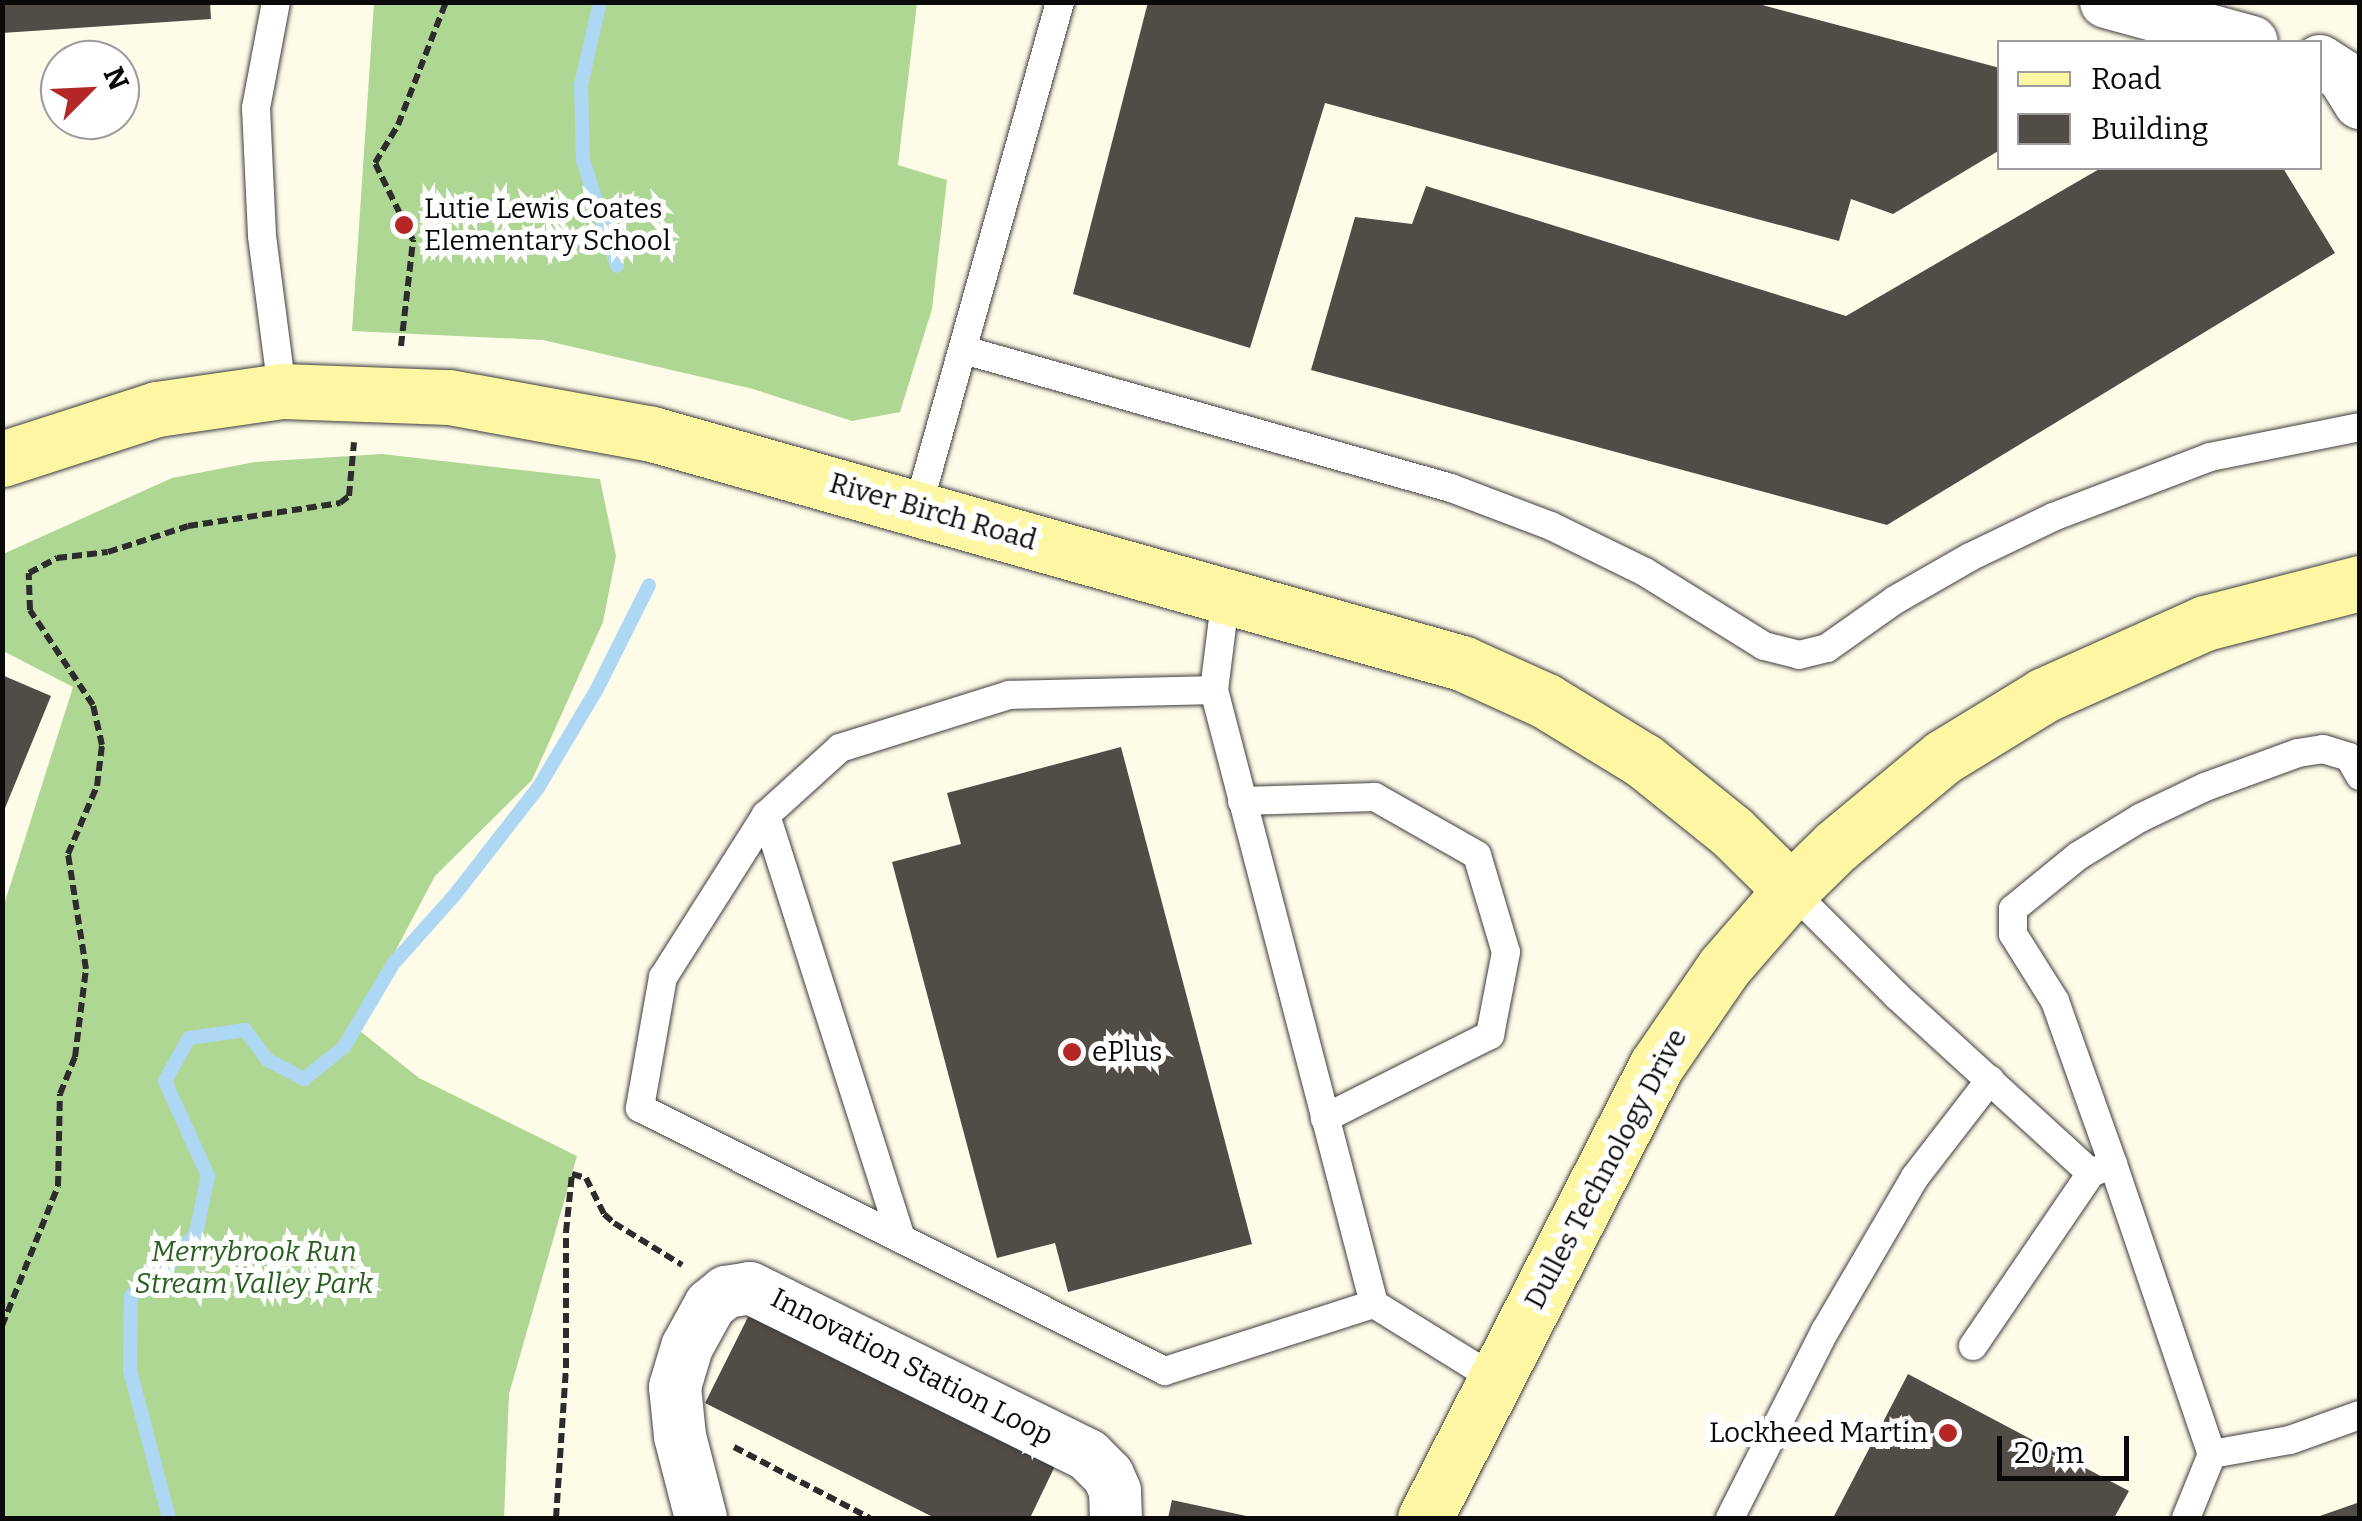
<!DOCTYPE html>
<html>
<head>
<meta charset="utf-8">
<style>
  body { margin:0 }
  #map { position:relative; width:2362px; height:1521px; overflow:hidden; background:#fefbe8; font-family:Bitter,serif }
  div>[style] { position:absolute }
  .forest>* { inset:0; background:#afd794 }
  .stream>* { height:14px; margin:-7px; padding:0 7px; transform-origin:7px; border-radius:7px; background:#aed7f4 }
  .building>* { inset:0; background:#524c47 }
  .path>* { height:6px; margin-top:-3px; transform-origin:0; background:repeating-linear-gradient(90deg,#2c2c2c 0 10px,transparent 0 15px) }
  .roads { filter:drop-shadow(0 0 2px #3d3d3d) drop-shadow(0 0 2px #3d3d3d) }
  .lane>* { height:28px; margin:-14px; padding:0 14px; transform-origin:14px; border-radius:14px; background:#fff }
  .street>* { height:52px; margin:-26px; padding:0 26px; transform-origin:26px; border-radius:26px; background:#fff }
  .secondary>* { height:55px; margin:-27.5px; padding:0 27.5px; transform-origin:27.5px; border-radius:27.5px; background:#fdf7a4 }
  .dots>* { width:28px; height:28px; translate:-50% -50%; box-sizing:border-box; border:5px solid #fff; border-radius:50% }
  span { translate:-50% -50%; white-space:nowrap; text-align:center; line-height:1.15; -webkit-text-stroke:10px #fff; paint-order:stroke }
  .poi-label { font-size:28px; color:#0a0a0a }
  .left { translate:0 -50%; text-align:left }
  .right { translate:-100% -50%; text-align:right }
  .street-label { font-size:28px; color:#0a0a0a }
  .park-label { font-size:28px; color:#285f1d; font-style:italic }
  .frame { position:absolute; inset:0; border:5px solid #0a0a0a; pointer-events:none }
  .legend { position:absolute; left:1997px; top:40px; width:325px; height:130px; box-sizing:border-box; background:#fff; border:2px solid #9d9d9d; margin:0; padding:12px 18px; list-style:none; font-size:30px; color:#0a0a0a }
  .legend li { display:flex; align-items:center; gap:20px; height:50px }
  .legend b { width:50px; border:2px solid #9d9d9d }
  .north { position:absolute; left:40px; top:40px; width:100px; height:100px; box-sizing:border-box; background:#fff; border:2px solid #9d9d9d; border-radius:50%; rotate:66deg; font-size:28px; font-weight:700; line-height:40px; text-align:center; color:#0a0a0a }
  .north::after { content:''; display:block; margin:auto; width:35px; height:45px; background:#b52727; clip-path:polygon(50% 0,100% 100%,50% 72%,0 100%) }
  .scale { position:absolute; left:1997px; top:1436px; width:132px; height:45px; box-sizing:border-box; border:5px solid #0a0a0a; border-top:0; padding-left:12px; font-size:30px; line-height:35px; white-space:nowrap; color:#0a0a0a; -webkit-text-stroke:8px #fff; paint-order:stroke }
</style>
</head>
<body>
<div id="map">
  <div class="forest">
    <i style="clip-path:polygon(374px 3px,917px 3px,898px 165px,947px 180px,932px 309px,900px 412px,852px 421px,753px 389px,543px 340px,352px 331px)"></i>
    <i style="clip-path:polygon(382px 454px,600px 479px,616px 556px,603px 622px,532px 780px,435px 876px,355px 1027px,419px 1078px,577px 1156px,509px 1394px,504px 1518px,3px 1518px,3px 908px,73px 687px,3px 651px,3px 554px,172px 478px,255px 462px)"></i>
  </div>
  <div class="stream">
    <i style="left:600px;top:2px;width:85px;rotate:102.9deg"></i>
    <i style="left:581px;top:85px;width:75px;rotate:88.5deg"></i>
    <i style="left:583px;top:160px;width:111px;rotate:72.2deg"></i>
    <i style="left:169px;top:1518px;width:153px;rotate:-104.8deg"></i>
    <i style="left:130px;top:1370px;width:74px;rotate:-89.2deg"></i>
    <i style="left:131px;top:1296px;width:50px;rotate:-38.5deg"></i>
    <i style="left:170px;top:1265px;width:41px;rotate:-50.9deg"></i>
    <i style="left:196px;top:1233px;width:58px;rotate:-78.1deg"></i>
    <i style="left:208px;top:1176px;width:104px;rotate:-114.4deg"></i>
    <i style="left:165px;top:1081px;width:49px;rotate:-60.8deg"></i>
    <i style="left:189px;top:1038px;width:57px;rotate:-8.1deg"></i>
    <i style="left:245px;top:1030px;width:38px;rotate:53deg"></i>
    <i style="left:268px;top:1060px;width:41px;rotate:27.8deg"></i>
    <i style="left:304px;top:1079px;width:51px;rotate:-38.7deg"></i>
    <i style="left:344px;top:1047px;width:96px;rotate:-59.4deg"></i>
    <i style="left:393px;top:964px;width:90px;rotate:-48.2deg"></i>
    <i style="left:453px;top:897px;width:138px;rotate:-52.1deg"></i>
    <i style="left:538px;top:788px;width:115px;rotate:-59.2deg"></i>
    <i style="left:597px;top:689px;width:116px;rotate:-63.4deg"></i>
  </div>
  <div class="building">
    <i style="clip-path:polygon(2px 2px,210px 2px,211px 19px,2px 33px)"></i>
    <i style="clip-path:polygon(1148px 2px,1751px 2px,2000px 68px,2000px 150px,1893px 214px,1851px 199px,1839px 241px,1325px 103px,1250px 348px,1073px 294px)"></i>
    <i style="clip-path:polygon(2101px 168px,2283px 168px,2335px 253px,1887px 525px,1311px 370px,1355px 217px,1412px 224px,1426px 186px,1846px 316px)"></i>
    <i style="clip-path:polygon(2px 675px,51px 696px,3px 813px,2px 813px)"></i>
    <i style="clip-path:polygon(1121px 747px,1252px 1244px,1068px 1292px,1055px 1243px,997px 1258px,892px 862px,961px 844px,947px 793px)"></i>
    <i style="clip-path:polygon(752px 1309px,1055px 1466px,1030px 1518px,935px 1518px,705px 1403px)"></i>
    <i style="clip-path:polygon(1908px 1374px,2129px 1491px,2114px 1518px,1833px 1518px)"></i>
    <i style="clip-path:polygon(1172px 1500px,1251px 1517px,1251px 1518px,1168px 1518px)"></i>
    <i style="clip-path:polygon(2360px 1502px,2360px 1518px,2314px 1518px)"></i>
  </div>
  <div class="path">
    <i style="left:401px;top:346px;width:107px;rotate:-83.5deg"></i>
    <i style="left:413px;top:240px;width:86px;rotate:-116.3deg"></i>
    <i style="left:375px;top:163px;width:44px;rotate:-58.8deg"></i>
    <i style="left:398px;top:125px;width:132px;rotate:-68.7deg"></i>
    <i style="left:2px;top:1326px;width:151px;rotate:-68.2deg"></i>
    <i style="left:58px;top:1186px;width:92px;rotate:-88.8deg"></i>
    <i style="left:60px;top:1094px;width:40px;rotate:-68deg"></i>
    <i style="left:75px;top:1057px;width:89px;rotate:-82.9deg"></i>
    <i style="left:86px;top:969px;width:116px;rotate:-98.9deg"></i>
    <i style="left:68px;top:854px;width:74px;rotate:-66.9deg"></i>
    <i style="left:97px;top:786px;width:41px;rotate:-83deg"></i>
    <i style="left:102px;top:745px;width:41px;rotate:-102.7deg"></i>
    <i style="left:93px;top:705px;width:114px;rotate:-123.6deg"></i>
    <i style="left:30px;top:610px;width:37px;rotate:-92deg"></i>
    <i style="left:29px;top:573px;width:32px;rotate:-28deg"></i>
    <i style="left:57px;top:558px;width:51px;rotate:-6.7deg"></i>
    <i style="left:108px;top:552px;width:84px;rotate:-18deg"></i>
    <i style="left:188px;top:526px;width:154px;rotate:-8.6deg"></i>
    <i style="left:340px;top:503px;width:11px;rotate:-38deg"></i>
    <i style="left:349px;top:496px;width:54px;rotate:-84.7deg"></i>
    <i style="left:734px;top:1447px;width:153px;rotate:27.6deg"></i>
    <i style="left:556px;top:1518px;width:150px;rotate:-86.2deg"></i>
    <i style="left:566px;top:1368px;width:136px;rotate:-90deg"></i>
    <i style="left:566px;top:1232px;width:58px;rotate:-84.1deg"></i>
    <i style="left:572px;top:1174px;width:15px;rotate:16deg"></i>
    <i style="left:586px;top:1178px;width:40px;rotate:63.4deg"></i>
    <i style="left:604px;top:1214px;width:13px;rotate:42deg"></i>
    <i style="left:614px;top:1223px;width:80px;rotate:31.7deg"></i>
  </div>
  <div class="roads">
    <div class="lane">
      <i style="left:276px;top:2px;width:108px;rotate:100.7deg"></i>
      <i style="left:256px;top:108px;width:128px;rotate:87.3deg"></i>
      <i style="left:262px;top:236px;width:156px;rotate:82.6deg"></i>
      <i style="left:964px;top:350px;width:506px;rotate:15.82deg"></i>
      <i style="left:1451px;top:488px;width:107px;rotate:20.8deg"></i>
      <i style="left:1551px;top:526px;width:105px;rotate:26.1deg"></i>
      <i style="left:1645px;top:572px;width:140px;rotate:31.9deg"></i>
      <i style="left:1764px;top:646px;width:36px;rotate:14deg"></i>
      <i style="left:1799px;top:655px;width:29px;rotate:-14deg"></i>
      <i style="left:1827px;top:648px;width:83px;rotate:-35.2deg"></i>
      <i style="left:1895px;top:600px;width:86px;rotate:-29.8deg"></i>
      <i style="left:1970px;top:557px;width:92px;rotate:-25.7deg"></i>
      <i style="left:2053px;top:517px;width:168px;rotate:-20.9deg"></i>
      <i style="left:2210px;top:457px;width:153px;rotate:-11.3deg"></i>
      <i style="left:918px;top:507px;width:525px;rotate:-74.29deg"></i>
      <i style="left:1226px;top:594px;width:97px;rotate:97.1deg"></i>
      <i style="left:1214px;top:690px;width:635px;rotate:75.39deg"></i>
      <i style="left:1374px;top:1304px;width:142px;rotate:31.8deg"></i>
      <i style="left:1214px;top:690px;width:205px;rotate:178.6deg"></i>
      <i style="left:1009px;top:695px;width:177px;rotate:162.6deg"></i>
      <i style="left:840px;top:748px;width:100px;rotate:137.8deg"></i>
      <i style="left:766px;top:815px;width:192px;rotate:122.4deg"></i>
      <i style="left:663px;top:977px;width:133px;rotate:100deg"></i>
      <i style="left:640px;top:1108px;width:587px;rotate:26.61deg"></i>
      <i style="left:1165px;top:1371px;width:219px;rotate:-17.8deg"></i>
      <i style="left:1242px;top:801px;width:133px;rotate:-1.7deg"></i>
      <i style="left:1375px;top:797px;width:117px;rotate:29.6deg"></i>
      <i style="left:1477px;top:855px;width:101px;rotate:73.4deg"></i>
      <i style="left:1506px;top:952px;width:85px;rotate:100.9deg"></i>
      <i style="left:1490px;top:1035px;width:185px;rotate:153.3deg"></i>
      <i style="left:766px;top:815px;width:445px;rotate:72.3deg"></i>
      <i style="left:1791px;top:890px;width:150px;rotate:45deg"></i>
      <i style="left:1897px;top:996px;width:263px;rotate:42.4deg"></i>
      <i style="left:2091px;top:1173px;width:24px;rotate:-22deg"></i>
      <i style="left:2113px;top:1164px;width:306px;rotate:71.2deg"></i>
      <i style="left:2212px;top:1454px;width:69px;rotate:112.1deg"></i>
      <i style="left:2113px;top:1164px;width:173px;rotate:-109.6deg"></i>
      <i style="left:2055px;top:1001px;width:79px;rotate:-122.1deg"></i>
      <i style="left:2013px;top:934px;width:25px;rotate:-90deg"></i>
      <i style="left:2013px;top:909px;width:84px;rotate:-39.2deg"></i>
      <i style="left:2078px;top:856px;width:73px;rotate:-31.5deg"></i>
      <i style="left:2140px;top:818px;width:72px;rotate:-25.5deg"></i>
      <i style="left:2205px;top:787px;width:99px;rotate:-20.1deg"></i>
      <i style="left:2298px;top:753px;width:25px;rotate:-9deg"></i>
      <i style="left:2323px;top:749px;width:27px;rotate:17deg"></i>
      <i style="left:2349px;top:757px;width:22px;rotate:60deg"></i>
      <i style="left:1973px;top:1346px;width:209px;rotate:-55.7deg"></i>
      <i style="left:2212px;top:1454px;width:79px;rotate:-10.2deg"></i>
      <i style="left:2290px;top:1440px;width:74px;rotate:-19.7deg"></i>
      <i style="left:1730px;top:1518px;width:210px;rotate:-63.1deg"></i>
      <i style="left:1825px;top:1331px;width:178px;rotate:-59.7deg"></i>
      <i style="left:1915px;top:1177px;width:123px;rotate:-52.3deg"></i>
    </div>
    <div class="street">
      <i style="left:2106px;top:2px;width:151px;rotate:15.3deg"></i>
      <i style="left:2320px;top:61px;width:27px;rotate:33deg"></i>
      <i style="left:2343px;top:76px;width:32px;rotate:58deg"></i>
      <i style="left:701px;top:1518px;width:85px;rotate:-104.4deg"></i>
      <i style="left:680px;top:1436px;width:49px;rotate:-95.8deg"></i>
      <i style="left:675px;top:1387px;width:42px;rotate:-73.3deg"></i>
      <i style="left:687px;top:1347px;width:48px;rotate:-61.3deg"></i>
      <i style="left:710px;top:1305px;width:21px;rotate:-39deg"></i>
      <i style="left:726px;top:1292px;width:24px;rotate:-9deg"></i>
      <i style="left:750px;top:1288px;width:377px;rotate:26.3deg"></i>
      <i style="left:1088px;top:1455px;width:28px;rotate:45deg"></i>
      <i style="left:1108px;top:1475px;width:17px;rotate:66deg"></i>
      <i style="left:1115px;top:1491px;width:27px;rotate:88deg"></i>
    </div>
    <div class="secondary">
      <i style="left:2px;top:459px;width:163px;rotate:-17.9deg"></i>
      <i style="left:157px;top:409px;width:126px;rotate:-8.2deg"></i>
      <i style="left:282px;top:391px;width:167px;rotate:2.1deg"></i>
      <i style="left:449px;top:397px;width:206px;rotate:10.3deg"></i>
      <i style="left:652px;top:434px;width:842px;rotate:15.79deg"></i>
      <i style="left:1462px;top:663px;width:92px;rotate:24.3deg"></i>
      <i style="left:1546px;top:701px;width:115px;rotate:31.5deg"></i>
      <i style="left:1644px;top:761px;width:113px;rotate:38.9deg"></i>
      <i style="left:1732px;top:832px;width:83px;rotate:44.5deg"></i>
      <i style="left:1425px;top:1518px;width:508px;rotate:-62.93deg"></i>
      <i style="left:1656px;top:1066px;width:120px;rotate:-55.5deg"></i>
      <i style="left:1724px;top:967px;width:102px;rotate:-49deg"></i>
      <i style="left:1791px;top:890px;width:63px;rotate:-44.4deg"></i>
      <i style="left:1836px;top:846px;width:139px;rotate:-39.8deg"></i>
      <i style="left:1943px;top:757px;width:119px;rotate:-31.5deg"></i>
      <i style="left:2044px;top:695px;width:176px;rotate:-24.1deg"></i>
      <i style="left:2205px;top:623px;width:160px;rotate:-14.5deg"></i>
    </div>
  </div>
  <div class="dots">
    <i style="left:404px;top:225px;background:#b52727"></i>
    <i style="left:1072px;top:1052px;background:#b52727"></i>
    <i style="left:1948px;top:1433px;background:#b52727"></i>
  </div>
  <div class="poi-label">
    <span class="left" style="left:424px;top:225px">Lutie Lewis Coates<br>Elementary School</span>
    <span class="left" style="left:1092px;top:1052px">ePlus</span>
    <span class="right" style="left:1928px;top:1433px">Lockheed Martin</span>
  </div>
  <div class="street-label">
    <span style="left:933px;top:512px;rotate:16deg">River Birch Road</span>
    <span style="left:1606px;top:1169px;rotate:-62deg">Dulles Technology Drive</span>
    <span style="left:912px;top:1367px;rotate:27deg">Innovation Station Loop</span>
  </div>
  <div class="park-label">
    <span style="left:254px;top:1268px">Merrybrook Run<br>Stream Valley Park</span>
  </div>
  <div class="frame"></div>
  <ul class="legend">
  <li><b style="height:12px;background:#fdf7a4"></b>Road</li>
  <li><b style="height:28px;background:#524c47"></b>Building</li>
  </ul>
  <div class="north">N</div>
  <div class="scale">20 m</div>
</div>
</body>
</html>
